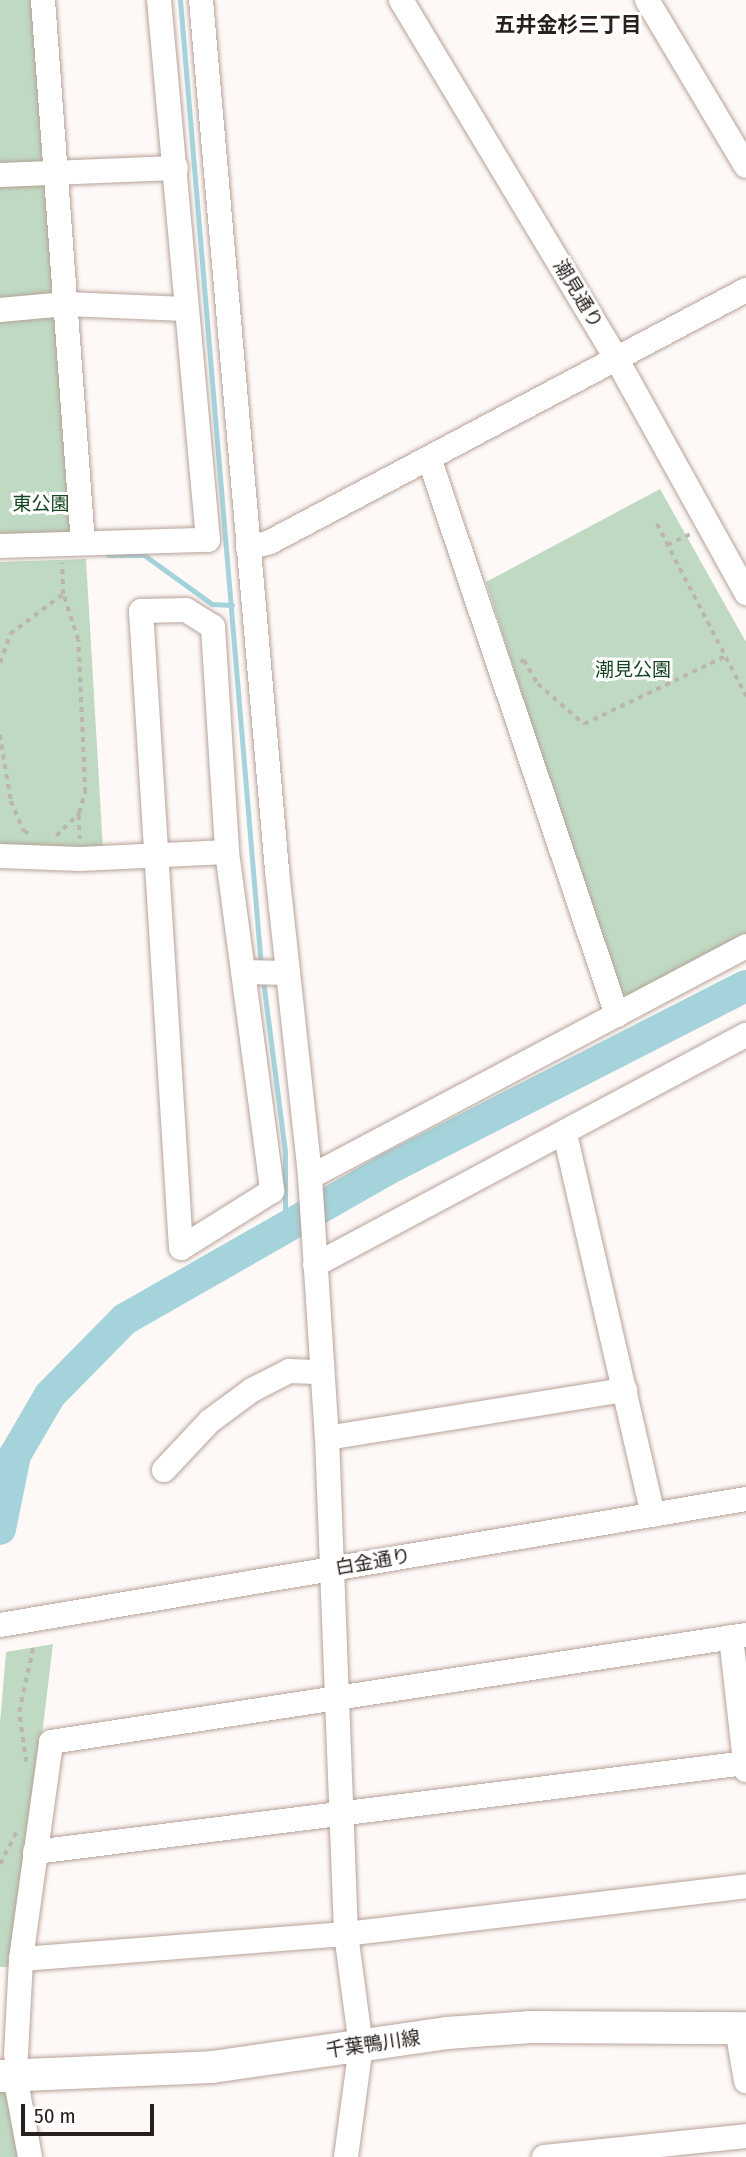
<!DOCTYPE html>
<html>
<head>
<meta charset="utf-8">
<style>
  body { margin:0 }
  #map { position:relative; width:746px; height:2157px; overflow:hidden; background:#fef9f7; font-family:"Fira Sans Condensed","Noto Sans JP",sans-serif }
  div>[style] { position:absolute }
  .green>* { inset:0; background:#bfd9c2 }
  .stream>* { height:5px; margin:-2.5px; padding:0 2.5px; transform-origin:2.5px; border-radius:2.5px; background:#a5d3db }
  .river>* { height:32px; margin:-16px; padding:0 16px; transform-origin:16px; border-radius:16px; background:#a5d3db }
  .path>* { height:3.5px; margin-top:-1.75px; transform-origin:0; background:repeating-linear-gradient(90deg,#bbb5b2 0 5px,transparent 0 10px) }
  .roads { filter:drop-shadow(0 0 2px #b6a298) drop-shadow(0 0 2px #b6a298) }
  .minor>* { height:24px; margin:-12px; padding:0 12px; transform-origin:12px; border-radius:12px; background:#fff }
  .major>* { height:32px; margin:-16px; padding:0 16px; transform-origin:16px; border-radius:16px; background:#fff }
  span { translate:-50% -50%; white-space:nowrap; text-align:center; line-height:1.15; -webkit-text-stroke:6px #fff; paint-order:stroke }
  .street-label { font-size:19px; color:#28201d }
  .park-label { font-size:19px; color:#154421 }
  .neighbourhood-label { font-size:21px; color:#28201d; font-weight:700 }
  .scale { position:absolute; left:21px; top:2104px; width:133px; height:32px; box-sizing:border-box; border:4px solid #28201d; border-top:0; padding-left:9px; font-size:21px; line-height:24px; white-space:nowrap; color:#28201d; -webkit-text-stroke:5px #fff; paint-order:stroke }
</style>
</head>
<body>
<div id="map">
  <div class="green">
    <i style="clip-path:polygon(0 0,43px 0,83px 543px,0 546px)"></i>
    <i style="clip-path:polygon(660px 489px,746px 642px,746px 937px,630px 996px,617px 992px,486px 582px)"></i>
    <i style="clip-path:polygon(86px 559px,103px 849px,0 847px,0 562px)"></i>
    <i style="clip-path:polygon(53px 1644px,14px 1967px,0 1967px,0 1723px,6px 1652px)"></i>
    <i style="clip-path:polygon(11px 2083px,23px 2157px,0 2157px,0 2084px)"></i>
  </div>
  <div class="stream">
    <i style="left:180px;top:0;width:970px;rotate:85.21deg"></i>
    <i style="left:108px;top:555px;width:36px"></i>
    <i style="left:144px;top:555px;width:84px;rotate:35.8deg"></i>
    <i style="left:212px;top:604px;width:20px;rotate:3deg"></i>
    <i style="left:263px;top:980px;width:173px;rotate:82.7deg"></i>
    <i style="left:285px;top:1152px;width:76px;rotate:90deg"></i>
    <i style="left:0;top:1509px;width:4px"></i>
  </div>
  <div class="river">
    <i style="left:0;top:1529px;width:76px;rotate:-78.5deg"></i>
    <i style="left:15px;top:1455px;width:69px;rotate:-59.7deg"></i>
    <i style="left:50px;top:1395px;width:107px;rotate:-45.4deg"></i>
    <i style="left:125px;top:1319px;width:301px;rotate:-29.7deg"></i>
    <i style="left:386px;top:1170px;width:404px;rotate:-27.1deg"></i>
  </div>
  <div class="path">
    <i style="left:657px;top:524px;width:194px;rotate:62.6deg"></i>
    <i style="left:667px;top:545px;width:26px;rotate:-25deg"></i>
    <i style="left:520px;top:662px;width:4px;rotate:-27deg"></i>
    <i style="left:524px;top:660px;width:28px;rotate:60deg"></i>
    <i style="left:538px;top:684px;width:61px;rotate:41deg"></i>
    <i style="left:584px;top:724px;width:157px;rotate:-25.6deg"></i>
    <i style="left:0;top:663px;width:31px;rotate:-71deg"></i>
    <i style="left:10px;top:634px;width:66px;rotate:-37deg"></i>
    <i style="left:0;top:735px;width:67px;rotate:80.5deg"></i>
    <i style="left:11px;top:801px;width:33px;rotate:67deg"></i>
    <i style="left:24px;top:831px;width:9px;rotate:27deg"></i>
    <i style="left:79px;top:815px;width:24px;rotate:88deg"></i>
    <i style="left:56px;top:836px;width:33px;rotate:-45deg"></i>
    <i style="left:79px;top:813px;width:22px;rotate:-74deg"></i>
    <i style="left:85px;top:792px;width:152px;rotate:-92.6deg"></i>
    <i style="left:78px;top:640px;width:48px;rotate:-108.1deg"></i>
    <i style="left:63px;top:594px;width:31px;rotate:-92deg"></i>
    <i style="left:26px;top:1762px;width:50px;rotate:-98deg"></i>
    <i style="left:19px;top:1712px;width:66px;rotate:-77.7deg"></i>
    <i style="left:0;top:1864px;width:36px;rotate:-63deg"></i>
  </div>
  <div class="roads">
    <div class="minor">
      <i style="left:43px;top:0;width:544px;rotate:85.79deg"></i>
      <i style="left:201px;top:0;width:874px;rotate:85.01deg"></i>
      <i style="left:277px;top:871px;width:308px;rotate:83.8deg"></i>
      <i style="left:310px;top:1177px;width:262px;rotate:86.3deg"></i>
      <i style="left:327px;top:1438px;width:496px;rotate:87.8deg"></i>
      <i style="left:346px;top:1934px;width:113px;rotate:82.4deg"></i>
      <i style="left:361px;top:2046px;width:112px;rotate:97.7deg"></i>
      <i style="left:401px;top:0;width:418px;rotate:59deg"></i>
      <i style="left:616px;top:358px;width:269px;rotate:61deg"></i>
      <i style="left:647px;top:0;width:193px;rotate:59.2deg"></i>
      <i style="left:0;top:175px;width:176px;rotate:-2.3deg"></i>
      <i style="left:0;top:310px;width:66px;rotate:-5.2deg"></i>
      <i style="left:66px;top:304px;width:119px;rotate:2.4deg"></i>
      <i style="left:429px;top:458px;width:588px;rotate:71.35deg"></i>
      <i style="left:0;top:546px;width:208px;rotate:-1.7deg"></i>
      <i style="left:208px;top:540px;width:542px;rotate:-95.18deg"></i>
      <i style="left:248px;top:548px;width:23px;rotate:-15deg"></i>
      <i style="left:270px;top:542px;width:539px;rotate:-27.9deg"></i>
      <i style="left:186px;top:610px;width:32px;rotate:32deg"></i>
      <i style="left:213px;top:627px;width:225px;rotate:86.4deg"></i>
      <i style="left:227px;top:852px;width:342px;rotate:82.4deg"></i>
      <i style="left:272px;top:1191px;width:107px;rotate:147.9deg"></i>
      <i style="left:181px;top:1248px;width:638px;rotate:-93.59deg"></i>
      <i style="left:141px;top:611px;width:45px;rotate:-1.3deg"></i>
      <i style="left:0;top:856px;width:80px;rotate:2.1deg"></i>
      <i style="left:80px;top:859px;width:147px;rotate:-2.7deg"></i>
      <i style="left:243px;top:972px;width:45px;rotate:1.3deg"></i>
      <i style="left:565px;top:1134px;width:391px;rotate:77deg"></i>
      <i style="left:310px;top:1177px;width:493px;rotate:-27.9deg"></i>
      <i style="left:315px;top:1265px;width:489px;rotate:-28.1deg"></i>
      <i style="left:327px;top:1438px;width:302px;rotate:-9.2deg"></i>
      <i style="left:164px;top:1470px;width:67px;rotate:-46.8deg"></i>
      <i style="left:210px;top:1421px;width:52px;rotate:-36.4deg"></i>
      <i style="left:252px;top:1390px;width:42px;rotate:-27.2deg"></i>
      <i style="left:289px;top:1371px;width:33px;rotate:2deg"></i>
      <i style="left:0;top:1625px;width:757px;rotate:-9.59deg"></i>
      <i style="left:731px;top:1637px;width:134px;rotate:83.6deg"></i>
      <i style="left:35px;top:1852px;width:716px;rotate:-7.14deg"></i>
      <i style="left:21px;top:1959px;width:326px;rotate:-4.4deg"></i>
      <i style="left:346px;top:1934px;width:403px;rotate:-6.8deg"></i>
      <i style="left:737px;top:2029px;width:53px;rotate:80.2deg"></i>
      <i style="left:16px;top:2055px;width:96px;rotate:-87deg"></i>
      <i style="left:21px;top:1959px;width:219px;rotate:-82.1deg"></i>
      <i style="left:51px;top:1742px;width:703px;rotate:-8.75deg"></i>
      <i style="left:15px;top:2076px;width:82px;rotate:79.5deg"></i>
      <i style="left:544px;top:2157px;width:203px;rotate:-5.9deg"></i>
    </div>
    <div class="major">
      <i style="left:0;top:2076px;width:212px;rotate:-2.4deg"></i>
      <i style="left:212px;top:2067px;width:237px;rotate:-8.2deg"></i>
      <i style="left:447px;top:2033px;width:84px;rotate:-4.1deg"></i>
      <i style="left:531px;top:2027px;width:215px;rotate:0.3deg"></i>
    </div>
  </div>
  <div class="street-label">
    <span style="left:578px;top:294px;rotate:59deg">潮見通り</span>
    <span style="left:373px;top:1562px;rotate:-10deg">白金通り</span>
    <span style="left:373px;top:2044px;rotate:-8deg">千葉鴨川線</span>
  </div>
  <div class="park-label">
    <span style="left:41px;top:504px">東公園</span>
    <span style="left:633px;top:670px">潮見公園</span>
  </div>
  <div class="neighbourhood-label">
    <span style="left:568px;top:25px">五井金杉三丁目</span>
  </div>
  <div class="scale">50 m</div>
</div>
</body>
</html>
